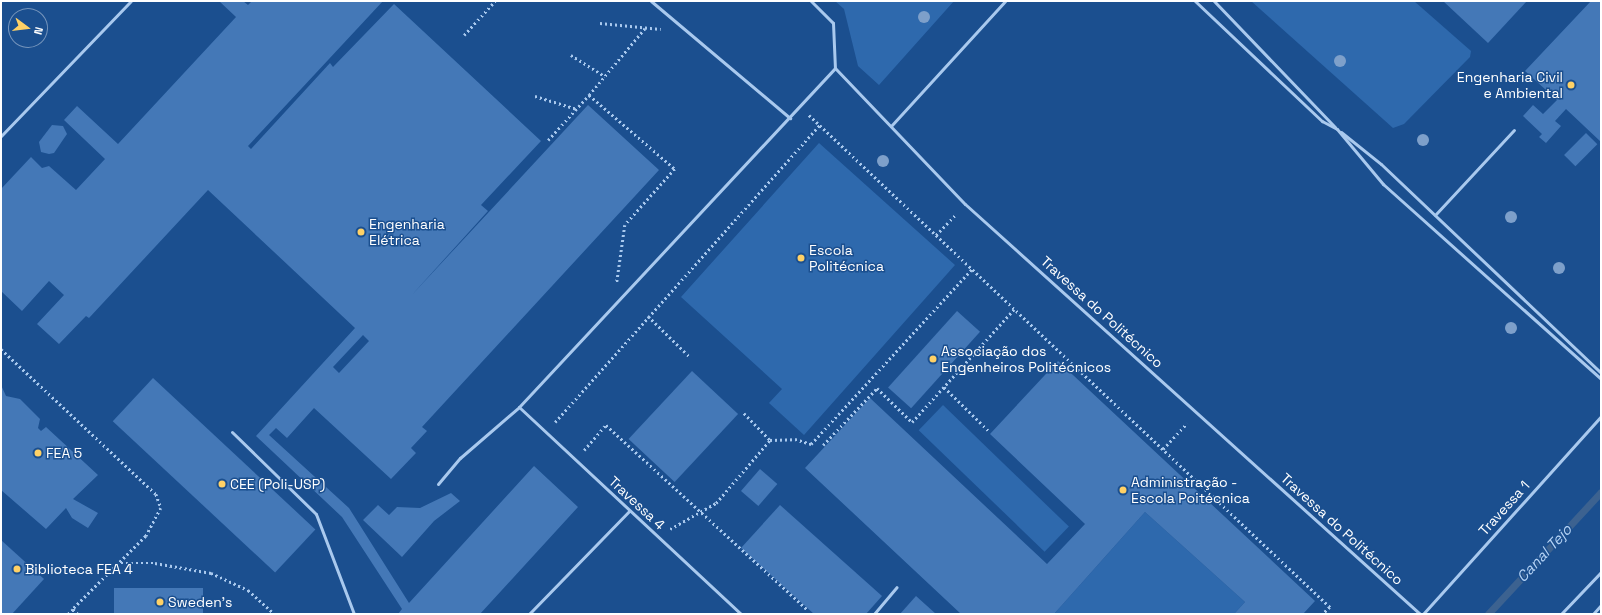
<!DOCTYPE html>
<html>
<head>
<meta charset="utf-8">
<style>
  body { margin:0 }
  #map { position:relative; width:1602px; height:615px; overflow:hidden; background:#1b4f8f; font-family:"Space Grotesk",sans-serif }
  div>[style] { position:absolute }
  .green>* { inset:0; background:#2e69ad; transform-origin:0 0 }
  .stream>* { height:7px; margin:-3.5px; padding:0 3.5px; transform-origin:3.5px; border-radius:3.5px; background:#3c6290 }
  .building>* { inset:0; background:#4478b7; transform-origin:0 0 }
  .path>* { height:2.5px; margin-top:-1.25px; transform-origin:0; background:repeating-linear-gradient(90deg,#a9c9ee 0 2px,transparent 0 5px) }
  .service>* { height:3px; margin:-1.5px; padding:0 1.5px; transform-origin:1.5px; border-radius:1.5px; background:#a9c9ee }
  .trees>* { width:12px; height:12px; margin:-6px; border-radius:50%; background:#7ea0ca }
  .dots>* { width:11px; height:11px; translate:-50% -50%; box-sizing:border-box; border:2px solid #1b4f8f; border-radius:50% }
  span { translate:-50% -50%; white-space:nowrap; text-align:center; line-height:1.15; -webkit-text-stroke:3px #1b4f8f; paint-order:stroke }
  .poi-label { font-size:14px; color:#fff }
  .right { translate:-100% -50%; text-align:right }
  .left { translate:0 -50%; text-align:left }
  .street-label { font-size:14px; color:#fff }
  .water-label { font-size:15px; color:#b5d3f5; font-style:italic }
  .frame { position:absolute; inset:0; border:2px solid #fff; pointer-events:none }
  .north { position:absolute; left:8px; top:8px; width:40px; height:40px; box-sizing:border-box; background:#1b4f8f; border:1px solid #7695bc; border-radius:50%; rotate:105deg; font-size:11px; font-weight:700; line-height:16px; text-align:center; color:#fff }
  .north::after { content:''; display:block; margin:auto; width:14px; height:18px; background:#ffd166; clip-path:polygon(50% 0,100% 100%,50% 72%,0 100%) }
</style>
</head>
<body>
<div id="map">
  <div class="green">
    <i style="clip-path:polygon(835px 1px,954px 1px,879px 85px,858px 66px,844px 9px)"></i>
    <i style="clip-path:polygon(1251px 1px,1414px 1px,1471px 51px,1470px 57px,1404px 124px,1393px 128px)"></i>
    <i style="clip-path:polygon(819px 143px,955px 265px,804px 435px,769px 403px,782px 389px,681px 297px)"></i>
    <i style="left:943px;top:405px;width:175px;height:35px;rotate:44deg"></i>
    <i style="clip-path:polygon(1145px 512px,1245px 602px,1234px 614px,1054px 614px)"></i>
  </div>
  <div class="stream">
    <i style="left:1488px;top:614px;width:166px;rotate:-47.2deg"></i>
  </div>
  <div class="building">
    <i style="clip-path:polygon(evenodd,219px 1px,243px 1px,248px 5px,252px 1px,383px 1px,248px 146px,251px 149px,330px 63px,333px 67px,394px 4px,541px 141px,481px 205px,488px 211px,410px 297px,588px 105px,659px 170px,422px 427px,427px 431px,411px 448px,416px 453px,391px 479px,314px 408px,287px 438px,276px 428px,269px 435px,349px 508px,409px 603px,534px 466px,578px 507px,480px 614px,398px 614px,402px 609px,342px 517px,256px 436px,355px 328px,208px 190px,89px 318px,86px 316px,59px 344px,37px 324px,64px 295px,49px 281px,22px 311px,1px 291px,1px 189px,31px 157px,42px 168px,49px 166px,76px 190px,105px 159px,64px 120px,77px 106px,118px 144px,236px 17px,219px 1px,363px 335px,369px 341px,339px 373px,333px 367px,363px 335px)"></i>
    <i style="clip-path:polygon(1443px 1px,1527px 1px,1488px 43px)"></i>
    <i style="clip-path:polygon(1591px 1px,1601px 1px,1601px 142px,1566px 109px,1555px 121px,1561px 126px,1546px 143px,1539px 137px,1542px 134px,1523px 116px,1533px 105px,1543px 114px,1557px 100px,1525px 71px)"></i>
    <i style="clip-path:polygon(52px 125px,63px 126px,67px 134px,54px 153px,49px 154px,41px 152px,39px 142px)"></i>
    <i style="left:1586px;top:133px;width:16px;height:31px;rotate:45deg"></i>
    <i style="left:957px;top:311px;width:31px;height:103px;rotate:42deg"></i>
    <i style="clip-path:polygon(1058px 361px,1315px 601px,1303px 614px,1234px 614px,1245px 602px,1145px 512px,1054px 614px,961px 614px,805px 468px,870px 398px,1047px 564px,1085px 524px,990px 434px)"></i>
    <i style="left:692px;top:371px;width:63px;height:93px;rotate:43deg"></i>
    <i style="left:153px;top:378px;width:222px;height:59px;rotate:43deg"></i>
    <i style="clip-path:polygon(1px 385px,6px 396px,20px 399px,40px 419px,38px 428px,41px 431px,46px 427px,98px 475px,73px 499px,98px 513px,88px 528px,72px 518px,66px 508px,46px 529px,1px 490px)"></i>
    <i style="left:760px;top:469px;width:23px;height:29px;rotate:41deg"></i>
    <i style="clip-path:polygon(451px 493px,460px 501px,434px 521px,402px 557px,363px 520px,378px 505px,389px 515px,397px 507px,420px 508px)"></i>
    <i style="clip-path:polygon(780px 505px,882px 596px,866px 614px,814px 614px,741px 548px)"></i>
    <i style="clip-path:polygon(1px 540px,44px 579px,12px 614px,1px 614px)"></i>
    <i style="left:114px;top:588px;width:89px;height:26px"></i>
    <i style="clip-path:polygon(916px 596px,936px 614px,900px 614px)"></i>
  </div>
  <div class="path">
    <i style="left:600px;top:23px;width:61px;rotate:5.6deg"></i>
    <i style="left:464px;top:35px;width:46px;rotate:-47.6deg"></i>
    <i style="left:571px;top:55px;width:40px;rotate:32deg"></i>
    <i style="left:589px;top:95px;width:87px;rotate:-50.1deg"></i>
    <i style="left:535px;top:96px;width:44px;rotate:17.2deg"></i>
    <i style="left:809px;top:115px;width:717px;rotate:43.36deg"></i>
    <i style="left:1330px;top:607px;width:10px;rotate:135deg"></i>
    <i style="left:548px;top:140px;width:61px;rotate:-47.7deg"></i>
    <i style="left:589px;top:95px;width:113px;rotate:40.7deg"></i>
    <i style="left:675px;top:169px;width:75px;rotate:131.8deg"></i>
    <i style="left:625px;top:225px;width:58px;rotate:98deg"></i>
    <i style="left:936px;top:235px;width:29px;rotate:-46deg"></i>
    <i style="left:648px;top:316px;width:57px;rotate:44.3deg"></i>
    <i style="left:1px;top:349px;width:212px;rotate:43.1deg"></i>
    <i style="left:156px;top:494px;width:15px;rotate:70deg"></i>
    <i style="left:161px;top:508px;width:32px;rotate:118deg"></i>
    <i style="left:146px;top:536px;width:103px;rotate:135deg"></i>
    <i style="left:944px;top:387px;width:63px;rotate:44.4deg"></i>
    <i style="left:744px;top:413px;width:37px;rotate:46deg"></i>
    <i style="left:555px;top:422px;width:398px;rotate:-48.3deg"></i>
    <i style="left:823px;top:445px;width:79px;rotate:-46.5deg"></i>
    <i style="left:877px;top:388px;width:49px;rotate:44.2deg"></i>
    <i style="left:912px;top:422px;width:152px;rotate:-47.9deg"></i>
    <i style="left:1163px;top:449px;width:35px;rotate:-47deg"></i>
    <i style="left:584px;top:450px;width:33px;rotate:-49deg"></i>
    <i style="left:606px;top:425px;width:274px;rotate:42.5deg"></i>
    <i style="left:670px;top:529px;width:53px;rotate:-29.5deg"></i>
    <i style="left:716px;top:503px;width:83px;rotate:-49.4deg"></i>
    <i style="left:770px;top:440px;width:25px;rotate:-2deg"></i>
    <i style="left:795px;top:439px;width:17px;rotate:17deg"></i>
    <i style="left:811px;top:444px;width:238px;rotate:-47.4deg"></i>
    <i style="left:121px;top:563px;width:34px"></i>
    <i style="left:155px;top:563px;width:57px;rotate:10.1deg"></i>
    <i style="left:211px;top:573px;width:41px;rotate:24.7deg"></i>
    <i style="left:248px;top:590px;width:36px;rotate:42deg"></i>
    <i style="left:68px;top:614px;width:7px;rotate:-45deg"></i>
    <i style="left:73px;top:609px;width:7px;rotate:45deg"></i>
  </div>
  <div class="service">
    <i style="left:651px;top:1px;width:182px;rotate:40.1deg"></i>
    <i style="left:811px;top:1px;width:31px;rotate:45deg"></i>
    <i style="left:833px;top:23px;width:45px;rotate:87.5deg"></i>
    <i style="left:835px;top:68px;width:188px;rotate:46.3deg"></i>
    <i style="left:965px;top:204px;width:612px;rotate:42.02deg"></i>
    <i style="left:1195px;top:1px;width:175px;rotate:43.4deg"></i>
    <i style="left:1322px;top:121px;width:17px;rotate:28deg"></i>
    <i style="left:1337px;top:129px;width:72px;rotate:50.1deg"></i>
    <i style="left:1383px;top:184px;width:292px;rotate:41.8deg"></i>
    <i style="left:1214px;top:1px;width:175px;rotate:46.2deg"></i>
    <i style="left:891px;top:126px;width:169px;rotate:-47.6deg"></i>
    <i style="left:1341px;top:132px;width:51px;rotate:38.7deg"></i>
    <i style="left:1381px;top:164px;width:303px;rotate:43.5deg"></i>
    <i style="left:1px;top:136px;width:187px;rotate:-46.1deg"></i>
    <i style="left:1435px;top:215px;width:116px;rotate:-47.1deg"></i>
    <i style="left:519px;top:407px;width:304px;rotate:43deg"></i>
    <i style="left:232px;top:432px;width:117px;rotate:44.3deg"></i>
    <i style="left:316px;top:514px;width:107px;rotate:69.2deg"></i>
    <i style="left:438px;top:484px;width:34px;rotate:-50deg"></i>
    <i style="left:460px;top:458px;width:78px;rotate:-40.8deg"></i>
    <i style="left:519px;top:407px;width:463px;rotate:-47deg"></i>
    <i style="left:529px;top:614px;width:144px;rotate:-45.8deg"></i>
    <i style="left:874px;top:614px;width:35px;rotate:-50deg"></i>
    <i style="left:1423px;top:614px;width:266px;rotate:-48deg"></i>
    <i style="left:1561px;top:614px;width:58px;rotate:-46.4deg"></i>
    <i style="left:1593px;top:614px;width:12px;rotate:-48deg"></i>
  </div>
  <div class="trees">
    <i style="left:924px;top:17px"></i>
    <i style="left:1340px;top:61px"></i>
    <i style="left:1423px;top:140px"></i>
    <i style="left:883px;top:161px"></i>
    <i style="left:1511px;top:217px"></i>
    <i style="left:1559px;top:268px"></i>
    <i style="left:1511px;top:328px"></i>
  </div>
  <div class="dots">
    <i style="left:1571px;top:85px;background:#ffd166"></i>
    <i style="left:361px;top:232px;background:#ffd166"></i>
    <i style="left:801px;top:258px;background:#ffd166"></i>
    <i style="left:933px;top:359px;background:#ffd166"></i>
    <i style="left:38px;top:453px;background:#ffd166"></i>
    <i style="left:222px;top:484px;background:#ffd166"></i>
    <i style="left:1123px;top:490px;background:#ffd166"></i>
    <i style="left:17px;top:569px;background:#ffd166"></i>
    <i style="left:160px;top:602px;background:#ffd166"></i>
  </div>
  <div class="poi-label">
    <span class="right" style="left:1563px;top:85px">Engenharia Civil<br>e Ambiental</span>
    <span class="left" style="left:369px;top:232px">Engenharia<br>Elétrica</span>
    <span class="left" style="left:809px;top:258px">Escola<br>Politécnica</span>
    <span class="left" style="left:941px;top:359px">Associação dos<br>Engenheiros Politécnicos</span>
    <span class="left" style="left:46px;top:453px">FEA 5</span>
    <span class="left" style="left:1131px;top:490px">Administração -<br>Escola Poitécnica</span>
    <span class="left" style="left:230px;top:484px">CEE (Poli-USP)</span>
    <span class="left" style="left:25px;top:569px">Biblioteca FEA 4</span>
    <span class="left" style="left:168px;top:602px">Sweden's</span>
  </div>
  <div class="street-label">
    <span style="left:1102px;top:312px;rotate:42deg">Travessa do Politécnico</span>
    <span style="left:637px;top:503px;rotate:43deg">Travessa 4</span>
    <span style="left:1504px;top:508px;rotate:-48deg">Travessa 1</span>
    <span style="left:1342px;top:529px;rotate:42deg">Travessa do Politécnico</span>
  </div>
  <div class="water-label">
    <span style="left:1544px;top:553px;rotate:-47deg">Canal Tejo</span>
  </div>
  <div class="frame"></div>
  <div class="north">N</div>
</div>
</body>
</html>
